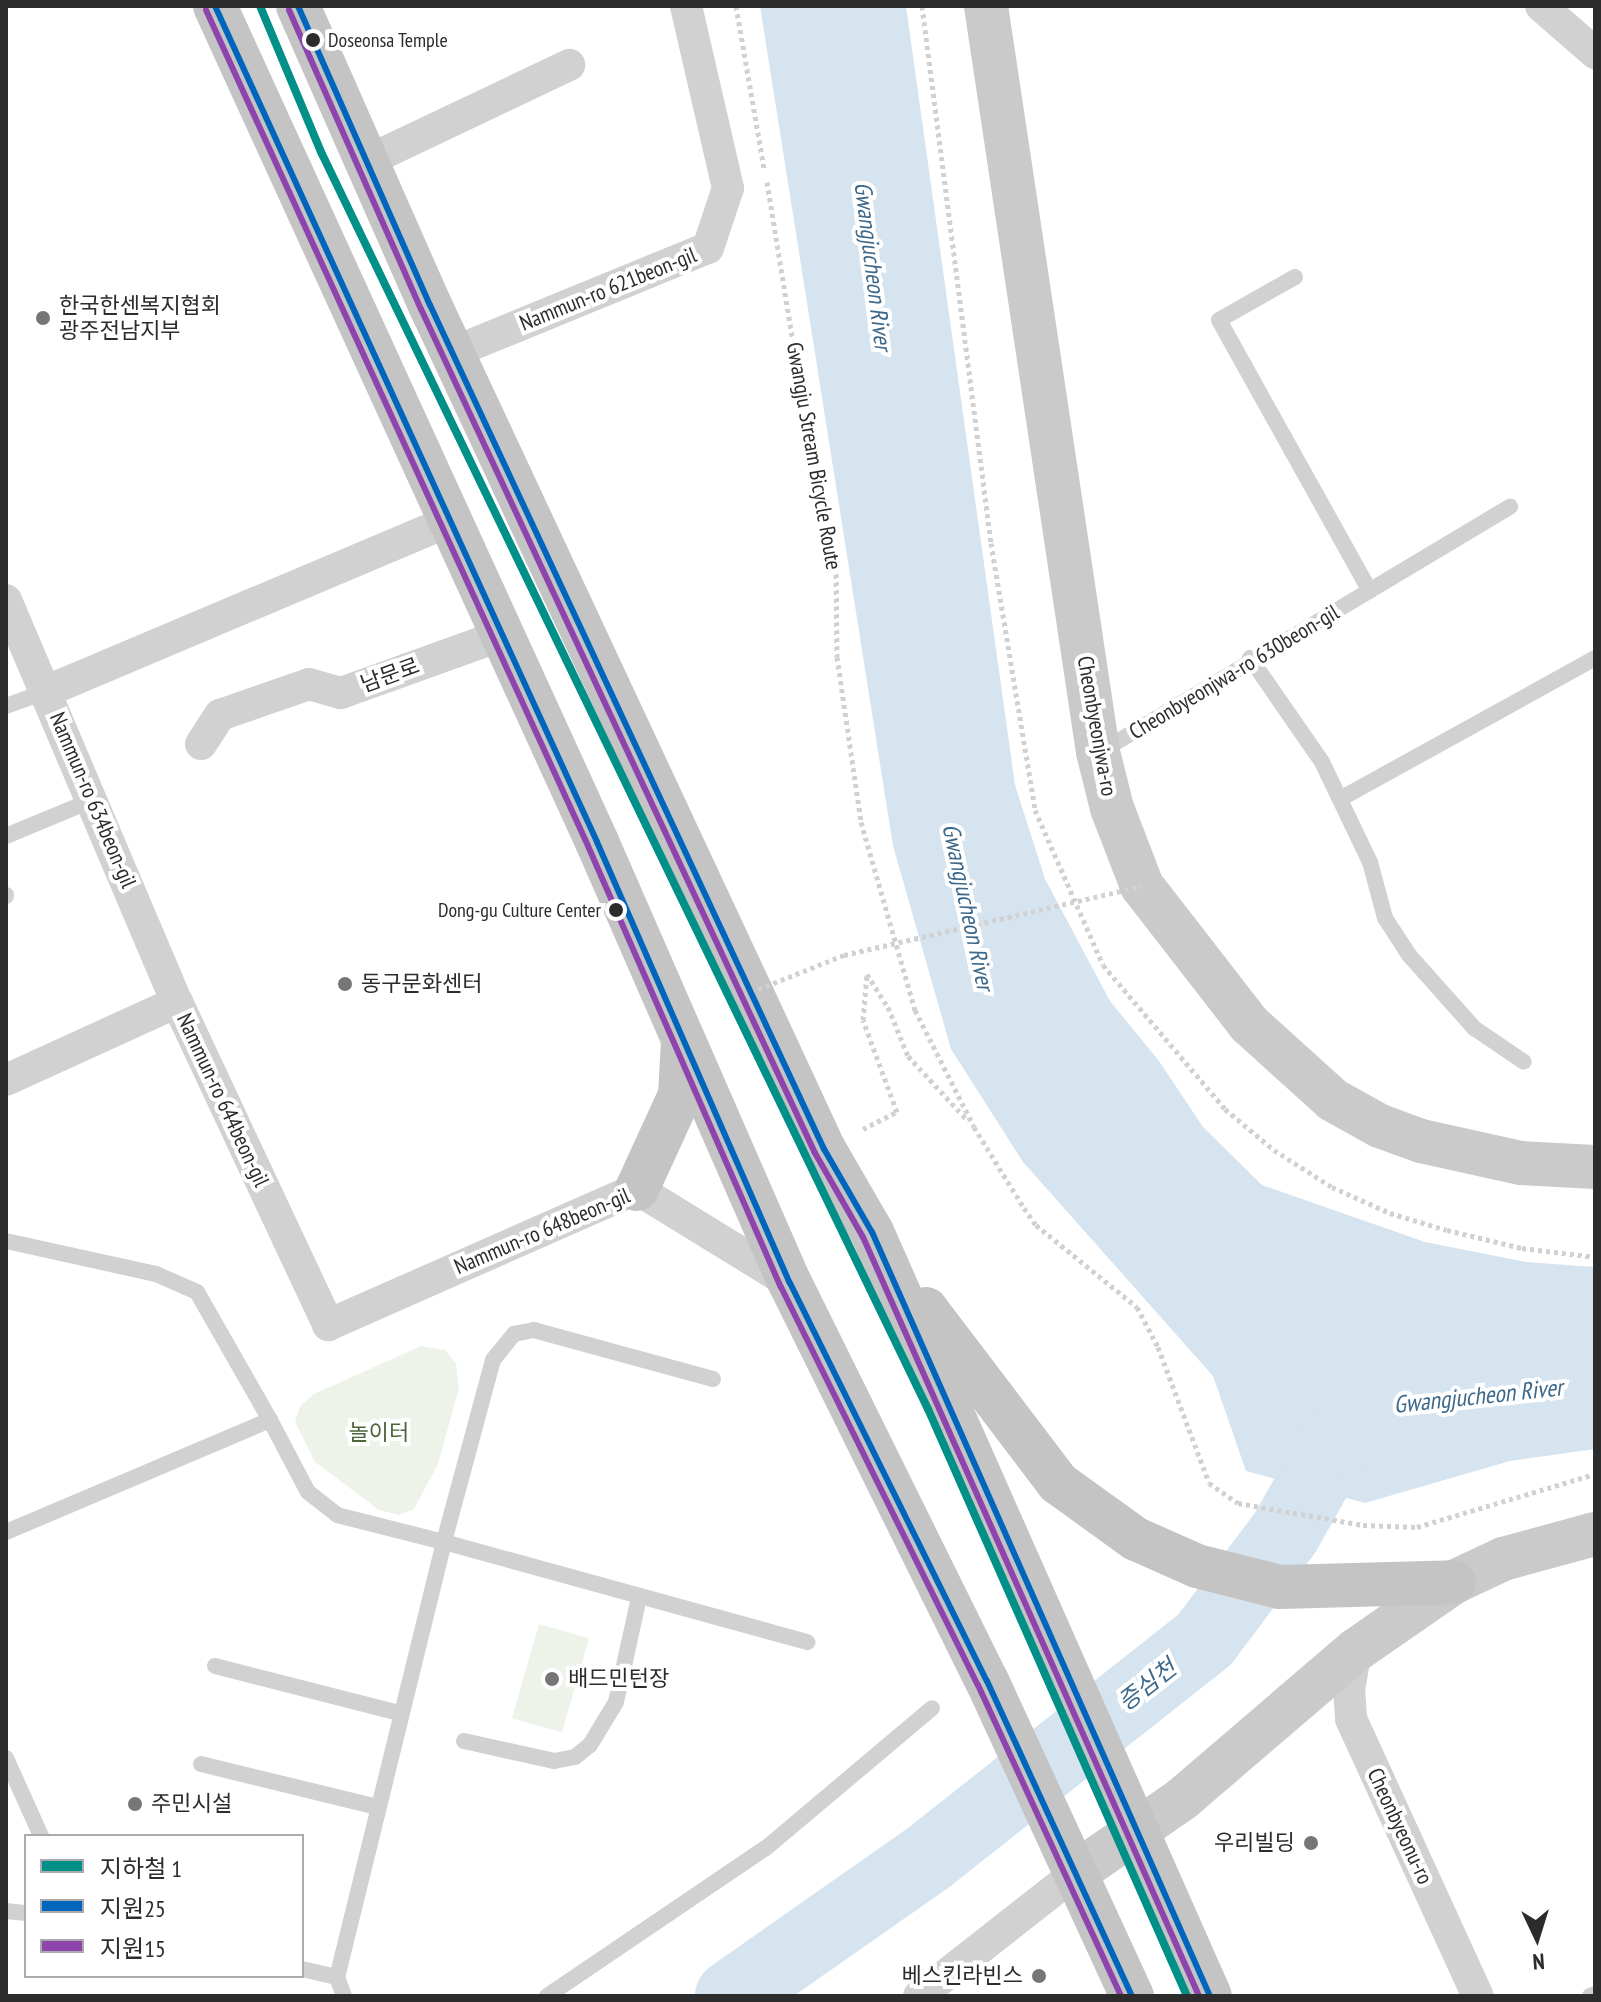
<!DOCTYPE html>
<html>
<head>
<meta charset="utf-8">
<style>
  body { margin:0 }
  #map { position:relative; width:1601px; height:2002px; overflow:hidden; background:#fff; font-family:"PT Sans Narrow","Noto Sans KR",sans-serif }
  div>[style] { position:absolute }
  .green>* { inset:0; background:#eef3ea; transform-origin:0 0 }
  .water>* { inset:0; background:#d6e4f0 }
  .river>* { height:72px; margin:-36px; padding:0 36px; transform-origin:36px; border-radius:36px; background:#d6e4f0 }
  .path>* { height:5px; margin-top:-2.5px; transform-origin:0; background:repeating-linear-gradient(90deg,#d1d1d1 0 4px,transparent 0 8px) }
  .service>* { height:16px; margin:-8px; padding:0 8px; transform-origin:8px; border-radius:8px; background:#d1d1d1 }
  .minor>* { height:32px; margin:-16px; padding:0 16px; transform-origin:16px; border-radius:16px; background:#d1d1d1 }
  .secondary>* { height:44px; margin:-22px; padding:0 22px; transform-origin:22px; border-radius:22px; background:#cacaca }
  .primary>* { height:44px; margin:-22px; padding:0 22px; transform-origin:22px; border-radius:22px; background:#c4c4c4 }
  .path-bridge>* { height:5px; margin-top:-2.5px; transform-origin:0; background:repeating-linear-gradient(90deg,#d1d1d1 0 4px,transparent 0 8px) }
  .bus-1>* { height:6px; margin:-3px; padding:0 3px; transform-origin:3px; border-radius:3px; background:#0065bd }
  .bus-2>* { height:6px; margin:-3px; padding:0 3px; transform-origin:3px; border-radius:3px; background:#8e44ad }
  .metro-1>* { height:8px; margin:-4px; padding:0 4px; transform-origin:4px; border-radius:4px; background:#009088 }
  .dots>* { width:22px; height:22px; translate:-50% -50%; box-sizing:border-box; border:4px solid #fff; border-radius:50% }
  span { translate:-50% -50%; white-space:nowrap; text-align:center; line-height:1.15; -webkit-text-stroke:8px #fff; paint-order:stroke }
  .bus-label { font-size:20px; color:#2c2c2c }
  .left { translate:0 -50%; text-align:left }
  .right { translate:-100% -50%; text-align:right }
  .street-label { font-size:22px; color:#2c2c2c }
  .poi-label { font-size:22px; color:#2c2c2c }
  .park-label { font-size:22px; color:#4c653b }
  .water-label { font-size:24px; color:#3d688a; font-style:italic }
  .frame { position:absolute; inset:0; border:8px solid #2c2c2c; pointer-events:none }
  .legend { position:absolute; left:24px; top:1834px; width:280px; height:144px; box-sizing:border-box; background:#fff; border:2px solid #ababab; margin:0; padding:10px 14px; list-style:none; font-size:24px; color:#2c2c2c }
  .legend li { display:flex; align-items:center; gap:16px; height:40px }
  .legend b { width:40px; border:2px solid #ababab }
  .north { position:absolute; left:1497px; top:1898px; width:80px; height:80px; -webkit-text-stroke:6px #fff; paint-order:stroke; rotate:176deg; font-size:22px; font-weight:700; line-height:32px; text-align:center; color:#2c2c2c }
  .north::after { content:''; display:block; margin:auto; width:28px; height:36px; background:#2c2c2c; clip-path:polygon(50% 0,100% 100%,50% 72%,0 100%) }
</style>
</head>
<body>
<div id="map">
  <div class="green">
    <i style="clip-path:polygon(421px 1346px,445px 1350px,456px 1363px,459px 1388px,438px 1464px,414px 1509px,399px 1515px,379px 1510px,315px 1462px,295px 1422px,300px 1406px,314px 1394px)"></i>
    <i style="left:539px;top:1624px;width:52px;height:98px;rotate:16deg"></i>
  </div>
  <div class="water">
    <i style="clip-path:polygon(760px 6px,906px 6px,1015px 785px,1045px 879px,1110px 1001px,1159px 1061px,1203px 1127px,1262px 1185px,1425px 1242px,1526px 1262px,1595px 1267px,1595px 1449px,1510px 1461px,1365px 1503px,1246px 1471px,1213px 1376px,1023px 1162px,951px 1049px,893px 846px)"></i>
  </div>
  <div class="river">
    <i style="left:731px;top:1996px;width:241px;rotate:-35deg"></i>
    <i style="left:928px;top:1858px;width:353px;rotate:-38.3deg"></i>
    <i style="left:1205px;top:1639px;width:133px;rotate:-53deg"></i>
    <i style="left:1285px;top:1533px;width:108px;rotate:-60.6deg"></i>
    <i style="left:1338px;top:1439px;width:43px;rotate:-29.6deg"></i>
  </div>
  <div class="path">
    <i style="left:736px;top:6px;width:164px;rotate:80.2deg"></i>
    <i style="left:922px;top:6px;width:541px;rotate:82.68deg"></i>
    <i style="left:991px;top:543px;width:271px;rotate:80.6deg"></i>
    <i style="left:1035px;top:810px;width:169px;rotate:66.3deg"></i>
    <i style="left:1103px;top:965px;width:189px;rotate:49.7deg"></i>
    <i style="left:1225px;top:1109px;width:64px;rotate:39.9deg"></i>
    <i style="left:1274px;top:1150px;width:69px;rotate:32.5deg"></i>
    <i style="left:1332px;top:1187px;width:64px;rotate:24.1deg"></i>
    <i style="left:1390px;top:1213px;width:59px;rotate:16.6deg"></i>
    <i style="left:1447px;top:1230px;width:77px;rotate:13.5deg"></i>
    <i style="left:1522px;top:1248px;width:74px;rotate:7deg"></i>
    <i style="left:767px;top:182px;width:243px;rotate:80.8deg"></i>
    <i style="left:806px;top:422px;width:147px;rotate:78.2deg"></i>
    <i style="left:836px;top:566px;width:91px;rotate:89.4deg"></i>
    <i style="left:837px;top:657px;width:167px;rotate:81.7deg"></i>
    <i style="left:861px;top:822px;width:196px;rotate:74deg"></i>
    <i style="left:915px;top:1010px;width:131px;rotate:63.2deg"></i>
    <i style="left:974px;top:1127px;width:95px;rotate:58.3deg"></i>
    <i style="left:1024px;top:1208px;width:21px;rotate:55deg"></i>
    <i style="left:1036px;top:1225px;width:130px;rotate:39.1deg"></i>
    <i style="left:1137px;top:1307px;width:45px;rotate:62.3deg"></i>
    <i style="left:1158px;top:1347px;width:145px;rotate:69.4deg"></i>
    <i style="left:1209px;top:1483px;width:35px;rotate:35deg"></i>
    <i style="left:1238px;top:1503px;width:127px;rotate:10deg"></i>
    <i style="left:1363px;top:1525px;width:54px;rotate:2.1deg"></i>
    <i style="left:1417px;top:1527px;width:186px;rotate:-16.6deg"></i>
    <i style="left:863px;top:1129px;width:38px;rotate:-27deg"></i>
    <i style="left:897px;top:1112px;width:98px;rotate:-110.3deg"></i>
    <i style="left:863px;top:1020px;width:46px;rotate:-85deg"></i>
    <i style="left:867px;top:974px;width:39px;rotate:58deg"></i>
    <i style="left:888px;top:1007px;width:53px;rotate:67.8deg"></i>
    <i style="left:908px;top:1056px;width:88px;rotate:47.3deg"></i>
  </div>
  <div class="service">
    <i style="left:1295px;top:277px;width:87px;rotate:150.5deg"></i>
    <i style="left:1219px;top:320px;width:310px;rotate:60.9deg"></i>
    <i style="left:1250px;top:658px;width:126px;rotate:55.3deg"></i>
    <i style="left:1322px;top:762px;width:111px;rotate:64.4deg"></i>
    <i style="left:1370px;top:862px;width:58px;rotate:75deg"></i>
    <i style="left:1385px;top:918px;width:44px;rotate:57deg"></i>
    <i style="left:1409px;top:955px;width:98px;rotate:48.3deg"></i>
    <i style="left:1474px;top:1028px;width:60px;rotate:34.2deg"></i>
    <i style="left:6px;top:706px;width:44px;rotate:-20.1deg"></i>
    <i style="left:1100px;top:752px;width:478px;rotate:-30.9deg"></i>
    <i style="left:1340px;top:799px;width:291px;rotate:-28.9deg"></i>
    <i style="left:6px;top:836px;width:96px;rotate:-22.6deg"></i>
    <i style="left:6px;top:895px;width:1px;rotate:90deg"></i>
    <i style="left:6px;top:1241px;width:154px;rotate:12.4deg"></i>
    <i style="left:156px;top:1274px;width:45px;rotate:23.7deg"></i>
    <i style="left:197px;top:1292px;width:147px;rotate:60.3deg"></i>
    <i style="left:270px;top:1420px;width:287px;rotate:157deg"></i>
    <i style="left:713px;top:1379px;width:186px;rotate:-164.7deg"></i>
    <i style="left:534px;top:1330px;width:20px;rotate:169deg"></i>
    <i style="left:514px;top:1334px;width:33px;rotate:129deg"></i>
    <i style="left:493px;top:1360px;width:188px;rotate:105.1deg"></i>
    <i style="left:444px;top:1542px;width:377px;rotate:15.4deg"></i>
    <i style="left:270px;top:1420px;width:81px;rotate:62.2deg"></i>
    <i style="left:308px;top:1492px;width:37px;rotate:38deg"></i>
    <i style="left:337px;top:1515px;width:110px;rotate:14.2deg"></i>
    <i style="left:444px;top:1542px;width:448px;rotate:103.8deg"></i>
    <i style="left:215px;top:1666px;width:190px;rotate:14.3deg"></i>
    <i style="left:464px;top:1741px;width:92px;rotate:12.5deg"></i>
    <i style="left:554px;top:1761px;width:21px;rotate:-11deg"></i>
    <i style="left:575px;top:1757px;width:19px;rotate:-39deg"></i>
    <i style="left:590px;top:1745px;width:50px;rotate:-58.8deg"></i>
    <i style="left:616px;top:1702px;width:107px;rotate:-77.6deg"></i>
    <i style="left:6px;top:1758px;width:85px;rotate:65.8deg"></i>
    <i style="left:201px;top:1764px;width:181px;rotate:13.7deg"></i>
    <i style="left:6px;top:1911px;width:20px;rotate:6deg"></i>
    <i style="left:302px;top:1969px;width:36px;rotate:13deg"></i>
    <i style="left:337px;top:1977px;width:20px;rotate:70deg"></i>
    <i style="left:547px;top:1996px;width:264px;rotate:-34.1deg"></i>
    <i style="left:766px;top:1848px;width:217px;rotate:-40.1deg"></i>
    <i style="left:1590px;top:1996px;width:5px;rotate:-22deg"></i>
  </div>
  <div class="minor">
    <i style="left:1541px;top:6px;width:72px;rotate:41deg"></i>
    <i style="left:367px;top:161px;width:224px;rotate:-25.4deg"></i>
    <i style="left:454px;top:352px;width:274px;rotate:-22.3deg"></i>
    <i style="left:708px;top:248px;width:63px;rotate:-71.6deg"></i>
    <i style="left:728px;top:188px;width:187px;rotate:-103deg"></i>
    <i style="left:6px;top:600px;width:437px;rotate:67deg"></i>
    <i style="left:177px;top:1002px;width:357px;rotate:64.9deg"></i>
    <i style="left:328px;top:1325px;width:338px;rotate:-23.8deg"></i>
    <i style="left:637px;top:1189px;width:180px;rotate:31.6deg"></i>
    <i style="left:47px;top:691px;width:437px;rotate:-22.9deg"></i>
    <i style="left:201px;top:744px;width:35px;rotate:-57deg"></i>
    <i style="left:220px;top:715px;width:94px;rotate:-19.2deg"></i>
    <i style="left:309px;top:684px;width:33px;rotate:16deg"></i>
    <i style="left:341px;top:693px;width:171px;rotate:-19.8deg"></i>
    <i style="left:6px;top:1080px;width:188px;rotate:-24.5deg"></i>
    <i style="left:1356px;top:1650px;width:40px;rotate:100deg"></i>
    <i style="left:1349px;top:1689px;width:30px;rotate:86deg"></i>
    <i style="left:1351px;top:1719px;width:305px;rotate:65.4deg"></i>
    <i style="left:919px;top:1996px;width:201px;rotate:-38.1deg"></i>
  </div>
  <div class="secondary">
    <i style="left:986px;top:6px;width:754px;rotate:81.46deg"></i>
    <i style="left:1098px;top:752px;width:58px;rotate:76deg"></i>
    <i style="left:1112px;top:808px;width:84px;rotate:69deg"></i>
    <i style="left:1142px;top:886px;width:175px;rotate:52.2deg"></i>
    <i style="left:1249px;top:1024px;width:113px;rotate:42.1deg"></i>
    <i style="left:1333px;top:1100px;width:54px;rotate:29deg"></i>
    <i style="left:1380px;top:1126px;width:44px;rotate:20.1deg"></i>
    <i style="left:1421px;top:1141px;width:102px;rotate:12.4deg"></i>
    <i style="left:1521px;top:1163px;width:74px;rotate:3.1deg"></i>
    <i style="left:1077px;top:1872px;width:128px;rotate:-34.8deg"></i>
    <i style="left:1182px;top:1799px;width:229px;rotate:-40.6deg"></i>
    <i style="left:1356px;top:1650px;width:119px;rotate:-34.8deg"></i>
    <i style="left:1454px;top:1582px;width:54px;rotate:-25.1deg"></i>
    <i style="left:1503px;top:1559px;width:95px;rotate:-15.2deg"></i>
  </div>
  <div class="primary">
    <i style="left:215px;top:6px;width:919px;rotate:65.44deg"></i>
    <i style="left:597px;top:842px;width:481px;rotate:66.4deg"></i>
    <i style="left:790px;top:1283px;width:444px;rotate:63.7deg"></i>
    <i style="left:987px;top:1681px;width:347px;rotate:65.3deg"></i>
    <i style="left:298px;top:6px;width:327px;rotate:66.2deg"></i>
    <i style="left:430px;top:305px;width:758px;rotate:64.96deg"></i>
    <i style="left:751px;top:992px;width:173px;rotate:65.1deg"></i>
    <i style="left:824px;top:1149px;width:96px;rotate:60deg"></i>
    <i style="left:872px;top:1232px;width:835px;rotate:66.14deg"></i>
    <i style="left:637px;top:1189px;width:103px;rotate:-65.4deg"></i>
    <i style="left:680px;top:1095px;width:54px;rotate:-86.8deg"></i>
    <i style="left:926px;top:1309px;width:218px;rotate:52.8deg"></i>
    <i style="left:1058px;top:1483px;width:96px;rotate:35.7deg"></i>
    <i style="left:1136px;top:1539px;width:67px;rotate:23.9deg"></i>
    <i style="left:1197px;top:1566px;width:86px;rotate:14.2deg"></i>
    <i style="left:1280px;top:1587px;width:174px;rotate:-1.6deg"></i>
  </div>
  <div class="path-bridge">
    <i style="left:751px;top:992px;width:100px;rotate:-21.7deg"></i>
    <i style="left:844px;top:955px;width:306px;rotate:-13deg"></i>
  </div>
  <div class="bus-1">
    <i style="left:215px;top:6px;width:919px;rotate:65.44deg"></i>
    <i style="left:597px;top:842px;width:481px;rotate:66.4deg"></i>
    <i style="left:790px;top:1283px;width:444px;rotate:63.7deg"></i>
    <i style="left:987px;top:1681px;width:347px;rotate:65.3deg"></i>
    <i style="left:298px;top:6px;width:327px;rotate:66.2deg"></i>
    <i style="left:430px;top:305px;width:931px;rotate:64.98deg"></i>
    <i style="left:824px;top:1149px;width:96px;rotate:60deg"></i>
    <i style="left:872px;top:1232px;width:835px;rotate:66.14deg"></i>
  </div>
  <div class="bus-2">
    <i style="left:206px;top:10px;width:919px;rotate:65.44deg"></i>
    <i style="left:588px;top:846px;width:481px;rotate:66.4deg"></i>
    <i style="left:781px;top:1287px;width:444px;rotate:63.7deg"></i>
    <i style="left:978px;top:1685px;width:342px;rotate:65.3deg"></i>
    <i style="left:289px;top:10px;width:327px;rotate:66.2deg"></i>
    <i style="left:421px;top:309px;width:931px;rotate:64.98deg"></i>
    <i style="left:815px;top:1153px;width:97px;rotate:60.3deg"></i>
    <i style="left:863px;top:1237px;width:830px;rotate:66.12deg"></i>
  </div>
  <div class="metro-1">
    <i style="left:260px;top:6px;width:160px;rotate:67.3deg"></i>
    <i style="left:322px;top:154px;width:1394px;rotate:64.23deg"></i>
    <i style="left:928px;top:1409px;width:642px;rotate:66.19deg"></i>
  </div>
  <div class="dots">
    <i style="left:313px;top:40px;background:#2c2c2c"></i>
    <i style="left:43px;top:318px;background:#767676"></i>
    <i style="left:616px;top:910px;background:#2c2c2c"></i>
    <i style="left:345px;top:984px;background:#767676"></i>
    <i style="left:552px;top:1679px;background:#767676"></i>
    <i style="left:135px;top:1804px;background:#767676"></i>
    <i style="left:1311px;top:1843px;background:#767676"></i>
    <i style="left:1039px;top:1976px;background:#767676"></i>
  </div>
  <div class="bus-label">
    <span class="left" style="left:328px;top:40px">Doseonsa Temple</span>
    <span class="right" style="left:601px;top:910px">Dong-gu Culture Center</span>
  </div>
  <div class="street-label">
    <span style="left:608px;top:289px;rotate:-22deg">Nammun-ro 621beon-gil</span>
    <span style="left:814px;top:456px;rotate:80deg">Gwangju Stream Bicycle Route</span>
    <span style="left:1234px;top:672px;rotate:-31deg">Cheonbyeonjwa-ro 630beon-gil</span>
    <span style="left:390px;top:675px;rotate:-20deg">남문로</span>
    <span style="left:1097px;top:726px;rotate:80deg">Cheonbyeonjwa-ro</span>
    <span style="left:93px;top:800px;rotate:67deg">Nammun-ro 634beon-gil</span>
    <span style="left:223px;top:1100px;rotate:65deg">Nammun-ro 644beon-gil</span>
    <span style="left:542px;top:1231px;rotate:-23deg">Nammun-ro 648beon-gil</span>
    <span style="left:1400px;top:1826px;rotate:65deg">Cheonbyeonu-ro</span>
  </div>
  <div class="poi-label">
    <span class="left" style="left:59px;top:318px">한국한센복지협회<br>광주전남지부</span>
    <span class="left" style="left:361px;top:984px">동구문화센터</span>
    <span class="left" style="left:568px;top:1679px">배드민턴장</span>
    <span class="left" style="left:151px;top:1804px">주민시설</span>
    <span class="right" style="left:1295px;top:1843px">우리빌딩</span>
    <span class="right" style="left:1023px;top:1976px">베스킨라빈스</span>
  </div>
  <div class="park-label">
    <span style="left:379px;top:1433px">놀이터</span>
  </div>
  <div class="water-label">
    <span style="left:873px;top:266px;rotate:83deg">Gwangjucheon River</span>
    <span style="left:968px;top:907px;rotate:78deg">Gwangjucheon River</span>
    <span style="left:1478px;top:1396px;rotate:-6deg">Gwangjucheon River</span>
    <span style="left:1147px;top:1685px;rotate:-38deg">증심천</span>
  </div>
  <div class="frame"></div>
  <ul class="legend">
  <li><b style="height:10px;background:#009088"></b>지하철 1</li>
  <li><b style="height:10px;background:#0065bd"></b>지원25</li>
  <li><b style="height:10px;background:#8e44ad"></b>지원15</li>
  </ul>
  <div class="north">N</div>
</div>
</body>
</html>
